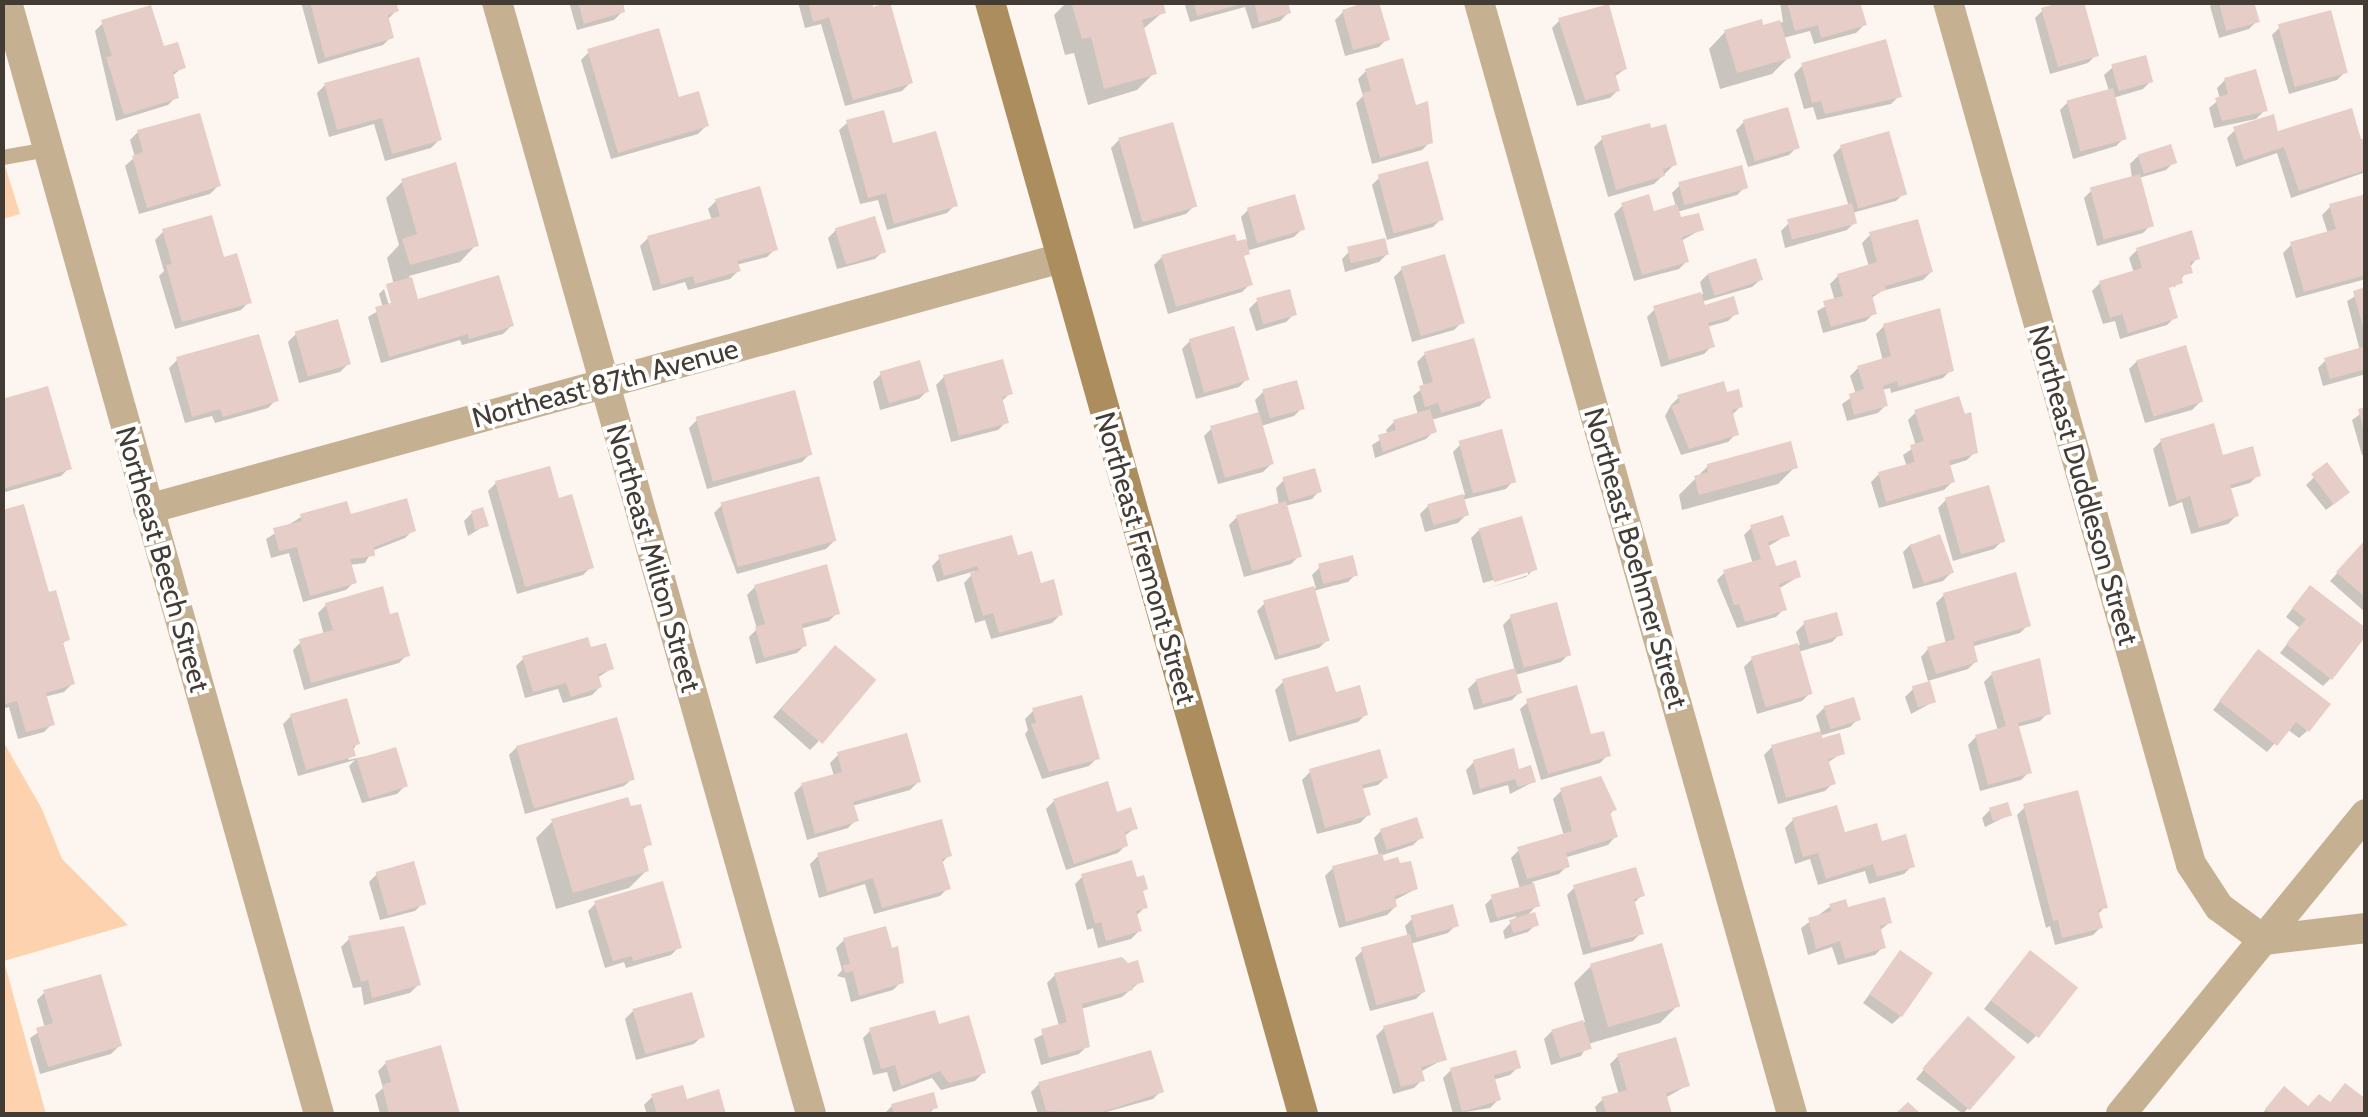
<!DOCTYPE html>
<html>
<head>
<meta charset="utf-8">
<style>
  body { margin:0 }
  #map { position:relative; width:2368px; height:1117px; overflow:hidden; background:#fdf5ef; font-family:Cabin,sans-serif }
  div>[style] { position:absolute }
  .green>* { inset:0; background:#fdd3af }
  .shadow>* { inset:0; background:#0003 }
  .building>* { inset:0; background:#e7cdc7; transform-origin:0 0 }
  .lane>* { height:15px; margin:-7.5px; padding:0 7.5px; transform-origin:7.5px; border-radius:7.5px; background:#c5b091 }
  .street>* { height:30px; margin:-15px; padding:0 15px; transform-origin:15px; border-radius:15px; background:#c5b091 }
  .secondary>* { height:30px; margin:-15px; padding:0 15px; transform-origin:15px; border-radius:15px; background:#ac8e5e }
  span { translate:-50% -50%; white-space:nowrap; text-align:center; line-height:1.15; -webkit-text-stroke:8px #fff; paint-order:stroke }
  .street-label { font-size:28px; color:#433c35 }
  .frame { position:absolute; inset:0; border:5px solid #433c35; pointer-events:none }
</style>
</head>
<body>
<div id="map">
  <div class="green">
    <i style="clip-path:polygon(2px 156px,20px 214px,3px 219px,2px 219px)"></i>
    <i style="clip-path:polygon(3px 741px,42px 809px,62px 859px,128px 925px,4px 961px,46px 1114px,3px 1114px)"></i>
  </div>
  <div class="shadow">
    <i style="clip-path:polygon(301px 2px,394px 2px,396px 11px,388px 19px,391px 37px,383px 45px,318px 64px)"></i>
    <i style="clip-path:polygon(569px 2px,620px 2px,622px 12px,614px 20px,577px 30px)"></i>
    <i style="clip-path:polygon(798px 2px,870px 2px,910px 83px,902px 91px,845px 106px,821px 24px,805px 28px)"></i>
    <i style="clip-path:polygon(1067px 2px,1160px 2px,1163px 12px,1142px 30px,1154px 73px,1137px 90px,1088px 105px,1074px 53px,1065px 55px,1054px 15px)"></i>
    <i style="clip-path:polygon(1184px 2px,1285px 2px,1288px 13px,1280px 21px,1252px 29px,1245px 7px,1190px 22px)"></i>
    <i style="clip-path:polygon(1780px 2px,1858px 2px,1864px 25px,1856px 33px,1814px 44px,1810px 31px,1783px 38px,1789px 57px,1772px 74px,1720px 89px,1709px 49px,1725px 32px,1783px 22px)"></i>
    <i style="clip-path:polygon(2214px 2px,2252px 2px,2257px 21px,2249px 29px,2219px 38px,2210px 6px)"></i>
    <i style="clip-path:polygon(2043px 10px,2096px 55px,2088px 63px,2050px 74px,2035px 18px)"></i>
    <i style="clip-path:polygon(1343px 12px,1387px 39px,1379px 47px,1345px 56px,1335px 20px)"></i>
    <i style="clip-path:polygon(1560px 20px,1625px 69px,1614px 77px,1618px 90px,1610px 98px,1577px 106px,1552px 28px)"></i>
    <i style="clip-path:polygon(103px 23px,162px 49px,183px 67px,171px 77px,176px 97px,168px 105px,116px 121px,95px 31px)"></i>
    <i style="clip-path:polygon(2280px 27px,2345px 72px,2337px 80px,2289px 94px,2272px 35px)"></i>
    <i style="clip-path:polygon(589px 52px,677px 100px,706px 126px,698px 134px,611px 159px,581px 60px)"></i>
    <i style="clip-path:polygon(1802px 66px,1899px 96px,1891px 104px,1817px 120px,1813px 107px,1804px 109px,1794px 74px)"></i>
    <i style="clip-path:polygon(2112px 68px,2151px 81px,2143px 89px,2113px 98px,2124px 138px,2116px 146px,2073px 159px,2060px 110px,2068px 102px,2109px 91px,2104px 75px)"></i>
    <i style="clip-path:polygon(1366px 71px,1415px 108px,1430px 142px,1422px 150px,1372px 164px,1356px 103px,1363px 96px,1358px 79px)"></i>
    <i style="clip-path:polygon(2225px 80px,2265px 110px,2256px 119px,2214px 128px,2209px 108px,2220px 99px,2217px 88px)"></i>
    <i style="clip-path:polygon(325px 85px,439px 140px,431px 148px,385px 161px,374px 124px,329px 137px,317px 93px)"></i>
    <i style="clip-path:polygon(1744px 122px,1797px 147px,1789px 155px,1748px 167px,1736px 130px)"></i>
    <i style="clip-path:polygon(847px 123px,955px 205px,947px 213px,887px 230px,878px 200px,860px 204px,839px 130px)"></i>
    <i style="clip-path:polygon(2235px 130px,2366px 141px,2366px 172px,2291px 198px,2277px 153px,2236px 167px,2227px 138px)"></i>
    <i style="clip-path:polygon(138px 132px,218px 186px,210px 194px,139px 214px,125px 166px,135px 157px,130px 140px)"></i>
    <i style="clip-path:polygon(1602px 139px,1675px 164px,1654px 184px,1608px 197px,1594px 147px)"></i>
    <i style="clip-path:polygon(1119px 140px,1194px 206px,1186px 214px,1134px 229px,1111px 148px)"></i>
    <i style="clip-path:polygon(1841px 147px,1904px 193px,1896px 201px,1852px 213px,1855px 222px,1847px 230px,1785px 248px,1781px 231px,1789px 223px,1849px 207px,1833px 155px)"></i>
    <i style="clip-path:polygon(2138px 156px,2174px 162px,2166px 170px,2139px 178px,2151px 225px,2143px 233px,2097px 246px,2084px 198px,2092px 190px,2132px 178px,2130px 164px)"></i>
    <i style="clip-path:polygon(1380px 177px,1441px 219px,1433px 227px,1383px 241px,1387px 254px,1379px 262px,1345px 272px,1342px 259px,1350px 251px,1387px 240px,1372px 185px)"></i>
    <i style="clip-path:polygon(403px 181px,476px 245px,460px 262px,409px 276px,416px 302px,511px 326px,503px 334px,462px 345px,460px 340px,381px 363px,368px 317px,383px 308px,379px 294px,384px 289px,392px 315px,397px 314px,389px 288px,385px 288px,394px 285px,387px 258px,399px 245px,386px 198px)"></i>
    <i style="clip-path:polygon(1680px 185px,1745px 187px,1737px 195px,1677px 212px,1679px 220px,1702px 229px,1681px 241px,1687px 261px,1679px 269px,1634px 281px,1614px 214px,1622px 206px,1652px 214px,1676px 207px,1672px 193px)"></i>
    <i style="clip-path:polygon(2366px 196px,2366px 279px,2296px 298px,2283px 253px,2291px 245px,2328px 234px,2322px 215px,2330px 207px)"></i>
    <i style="clip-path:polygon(716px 201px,775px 249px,767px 257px,736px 265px,738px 271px,730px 279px,688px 290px,685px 282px,653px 291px,640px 246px,648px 238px,712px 220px,708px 209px)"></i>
    <i style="clip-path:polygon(1249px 209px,1302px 229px,1294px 237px,1246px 251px,1242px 258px,1250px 284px,1242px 292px,1168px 314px,1154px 265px,1162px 257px,1247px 241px,1241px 217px)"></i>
    <i style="clip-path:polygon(836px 230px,883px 251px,875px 259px,837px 269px,828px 238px)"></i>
    <i style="clip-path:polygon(163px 232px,223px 260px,249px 302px,241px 310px,175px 329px,159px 276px,164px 271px,155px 240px)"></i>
    <i style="clip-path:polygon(1870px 235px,1931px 272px,1923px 280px,1882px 291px,1870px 299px,1874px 313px,1866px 321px,1823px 333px,1817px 311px,1835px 301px,1830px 284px,1838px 276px,1869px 267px,1862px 243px)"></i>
    <i style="clip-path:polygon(2137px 250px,2197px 258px,2174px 288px,2174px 283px,2158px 295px,2173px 289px,2167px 292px,2175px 317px,2167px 325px,2120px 339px,2115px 321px,2103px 324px,2092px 291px,2100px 283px,2134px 273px,2129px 258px)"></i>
    <i style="clip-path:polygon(1402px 269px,1462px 322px,1454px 330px,1412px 342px,1394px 277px)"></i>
    <i style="clip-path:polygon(1708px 274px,1760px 280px,1752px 287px,1701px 302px,1703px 308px,1736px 313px,1728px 321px,1707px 327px,1712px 346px,1704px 354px,1661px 367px,1647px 317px,1655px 309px,1703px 294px,1700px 282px)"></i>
    <i style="clip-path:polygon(2366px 290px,2366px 374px,2323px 386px,2318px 368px,2326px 360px,2360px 351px,2347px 301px)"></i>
    <i style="clip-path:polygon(1257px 301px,1294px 314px,1286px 322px,1256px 331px,1249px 309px)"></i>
    <i style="clip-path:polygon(1884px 326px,1951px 370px,1943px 378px,1891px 393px,1890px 388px,1882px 390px,1886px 405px,1878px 413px,1847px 421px,1842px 404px,1856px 394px,1850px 376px,1858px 368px,1883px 361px,1876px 334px)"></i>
    <i style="clip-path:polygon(296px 334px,348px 364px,340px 372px,299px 383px,288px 342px)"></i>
    <i style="clip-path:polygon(1190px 341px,1247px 379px,1239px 387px,1196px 399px,1182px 349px)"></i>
    <i style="clip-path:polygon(1425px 354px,1488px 398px,1480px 406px,1431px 420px,1434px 431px,1426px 439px,1375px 458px,1372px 445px,1388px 435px,1386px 430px,1394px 422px,1418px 415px,1413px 396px,1424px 387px,1417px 362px)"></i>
    <i style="clip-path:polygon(177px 360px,276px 400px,268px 408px,215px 423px,212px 416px,185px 423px,169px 368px)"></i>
    <i style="clip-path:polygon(2137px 361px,2200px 402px,2192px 410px,2145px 423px,2129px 369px)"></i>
    <i style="clip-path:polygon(881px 374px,927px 391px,919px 399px,880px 410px,873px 382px)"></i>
    <i style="clip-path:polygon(944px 377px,1010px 393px,1001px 402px,1006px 422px,998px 430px,951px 442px,936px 385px)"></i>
    <i style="clip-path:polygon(1263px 392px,1302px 408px,1294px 416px,1261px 426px,1271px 464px,1263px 472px,1218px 484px,1204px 436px,1212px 428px,1259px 414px,1255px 400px)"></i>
    <i style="clip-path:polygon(1726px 395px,1741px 406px,1733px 414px,1736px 434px,1728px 442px,1681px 455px,1665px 416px,1671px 405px,1679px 397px)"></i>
    <i style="clip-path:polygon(2px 401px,69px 468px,61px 476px,2px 493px)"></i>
    <i style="clip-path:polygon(2366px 410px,2366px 454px,2362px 455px,2352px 420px)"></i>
    <i style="clip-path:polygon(1916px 412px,1975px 452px,1967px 460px,1948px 466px,1952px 482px,1944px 490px,1879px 508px,1871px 482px,1879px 474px,1907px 467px,1903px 455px,1916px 446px,1908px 420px)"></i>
    <i style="clip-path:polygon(697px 420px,810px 454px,802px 462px,707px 489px,689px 428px)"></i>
    <i style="clip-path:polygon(2161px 441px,2221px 458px,2258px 475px,2250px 483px,2229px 489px,2236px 516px,2228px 524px,2191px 534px,2182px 502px,2169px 507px,2153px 449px)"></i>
    <i style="clip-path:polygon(1461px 444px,1513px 481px,1506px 489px,1462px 500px,1466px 515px,1458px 523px,1425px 532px,1420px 514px,1428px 506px,1465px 495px,1453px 452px)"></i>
    <i style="clip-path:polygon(2327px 465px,2339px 500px,2326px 510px,2306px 485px)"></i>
    <i style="clip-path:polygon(1708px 466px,1795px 467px,1778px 484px,1682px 510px,1679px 495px)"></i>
    <i style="clip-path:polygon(1284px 480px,1319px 491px,1312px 499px,1285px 506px,1299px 556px,1291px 564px,1244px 577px,1229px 525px,1237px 517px,1279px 506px,1276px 488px)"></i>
    <i style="clip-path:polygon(496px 483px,557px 501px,591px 567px,583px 575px,517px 594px,488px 491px)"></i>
    <i style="clip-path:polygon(1946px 500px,2002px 541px,1994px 549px,1953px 561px,1938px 508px)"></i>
    <i style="clip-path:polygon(722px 505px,834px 541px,826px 549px,737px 574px,714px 513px)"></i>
    <i style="clip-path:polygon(2px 513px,68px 639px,61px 645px,72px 684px,64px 692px,44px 697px,52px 724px,44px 732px,18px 739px,9px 707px,2px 709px)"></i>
    <i style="clip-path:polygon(472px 513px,486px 525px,468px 536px,464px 521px)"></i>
    <i style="clip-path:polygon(301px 517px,349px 517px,413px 530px,405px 538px,372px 551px,365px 563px,349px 565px,354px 582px,346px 590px,303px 602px,289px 553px,271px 558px,266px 539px)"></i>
    <i style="clip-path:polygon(1752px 527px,1787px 535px,1767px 547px,1774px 569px,1798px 577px,1778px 589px,1784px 609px,1776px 617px,1737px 628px,1717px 580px,1725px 572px,1753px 564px,1744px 535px)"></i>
    <i style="clip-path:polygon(1479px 530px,1534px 569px,1526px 577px,1485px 589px,1528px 575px,1528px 570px,1483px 583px,1471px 538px)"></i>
    <i style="clip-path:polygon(2366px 542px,2366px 613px,2330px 581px)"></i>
    <i style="clip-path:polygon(1911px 544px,1951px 573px,1943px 581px,1913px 589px,1903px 552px)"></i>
    <i style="clip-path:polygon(940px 558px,1017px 558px,1060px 615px,1052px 623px,991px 639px,985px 620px,975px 623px,964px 583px,975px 571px,937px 582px,932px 566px)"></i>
    <i style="clip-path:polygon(1320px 567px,1356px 574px,1348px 582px,1313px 591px,1327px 640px,1319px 648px,1275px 660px,1257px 611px,1265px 603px,1316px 588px,1312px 575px)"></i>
    <i style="clip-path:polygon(755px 587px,837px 613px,829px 621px,800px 629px,805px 645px,797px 653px,756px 664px,749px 637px,757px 629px,747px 595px)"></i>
    <i style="clip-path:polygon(1944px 595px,2028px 625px,2020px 633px,1971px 647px,1976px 661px,1968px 669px,1928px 681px,1921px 657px,1928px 649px,1946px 644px,1936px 603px)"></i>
    <i style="clip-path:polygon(2302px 596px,2331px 678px,2323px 686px,2280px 653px,2300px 628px,2286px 617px)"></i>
    <i style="clip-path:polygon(326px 605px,388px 617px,407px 655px,399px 663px,304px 690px,293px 650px,301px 642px,324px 635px,318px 613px)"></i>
    <i style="clip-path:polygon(1511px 617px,1569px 654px,1561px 662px,1515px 675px,1520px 692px,1512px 700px,1474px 710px,1468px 689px,1476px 681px,1515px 671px,1503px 625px)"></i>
    <i style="clip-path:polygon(1804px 624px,1840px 634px,1832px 642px,1798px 652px,1810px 693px,1802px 701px,1757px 714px,1744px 667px,1752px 659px,1800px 645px,1796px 632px)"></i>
    <i style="clip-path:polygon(589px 650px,611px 669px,597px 678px,600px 687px,592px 695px,563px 703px,558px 689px,525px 698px,516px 666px,524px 658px)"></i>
    <i style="clip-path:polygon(827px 656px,818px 742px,810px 750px,773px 717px)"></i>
    <i style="clip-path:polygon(2251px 661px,2307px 731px,2299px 738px,2287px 729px,2267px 752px,2213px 710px)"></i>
    <i style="clip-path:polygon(1992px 674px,2048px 713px,2040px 721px,2017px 727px,2029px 772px,2021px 780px,1980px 791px,1968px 745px,1976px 737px,1998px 731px,1984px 682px)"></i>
    <i style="clip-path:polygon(1283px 682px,1334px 696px,1366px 714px,1358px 722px,1289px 742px,1275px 690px)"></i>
    <i style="clip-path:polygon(1913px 689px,1933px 702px,1911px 714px,1905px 697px)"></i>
    <i style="clip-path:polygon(1528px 702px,1589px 738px,1608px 755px,1600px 763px,1541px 780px,1520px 709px)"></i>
    <i style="clip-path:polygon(1824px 708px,1858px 719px,1850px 727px,1819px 736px,1820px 741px,1842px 753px,1827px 763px,1833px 783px,1825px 791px,1778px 804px,1764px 755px,1772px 747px,1821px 733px,1816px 716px)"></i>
    <i style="clip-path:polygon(1033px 711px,1097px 758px,1089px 766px,1042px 779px,1025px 734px,1028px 730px,1025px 719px)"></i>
    <i style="clip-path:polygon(291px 716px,357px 743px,348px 760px,395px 750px,405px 786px,397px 794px,362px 803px,349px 766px,355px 760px,298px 776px,283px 724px)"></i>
    <i style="clip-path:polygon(517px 747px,632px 779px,624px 786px,525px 814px,509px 755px)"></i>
    <i style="clip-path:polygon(838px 755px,918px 782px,910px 790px,852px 806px,856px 820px,848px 828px,807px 840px,794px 793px,802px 785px,834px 776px,830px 763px)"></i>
    <i style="clip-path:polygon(1474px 762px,1518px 772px,1533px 782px,1510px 794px,1508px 785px,1473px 795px,1466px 770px)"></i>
    <i style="clip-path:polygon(1310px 772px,1386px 777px,1378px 785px,1361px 789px,1368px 815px,1360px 823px,1317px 834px,1302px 780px)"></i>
    <i style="clip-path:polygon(1561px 791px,1614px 810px,1609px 815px,1615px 837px,1608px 845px,1564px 858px,1567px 866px,1559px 874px,1532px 882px,1537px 905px,1524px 919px,1536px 924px,1528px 932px,1505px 939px,1503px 931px,1517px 916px,1490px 923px,1485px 905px,1493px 897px,1520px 889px,1511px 858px,1519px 850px,1564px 836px,1553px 799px)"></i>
    <i style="clip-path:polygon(1054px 801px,1116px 815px,1135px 828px,1123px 837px,1126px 845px,1118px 853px,1066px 870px,1046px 809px)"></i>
    <i style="clip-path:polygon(2025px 807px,2105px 907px,2097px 915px,2101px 927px,2093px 935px,2055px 945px,2050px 926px,2046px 928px,2017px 815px)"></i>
    <i style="clip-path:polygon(1990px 810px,2009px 815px,1985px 827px,1982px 818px)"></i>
    <i style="clip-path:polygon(1793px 820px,1881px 844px,1912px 866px,1904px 874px,1869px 884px,1865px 871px,1818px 885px,1810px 859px,1795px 864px,1785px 828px)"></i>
    <i style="clip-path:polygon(553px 821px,649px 844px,641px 851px,646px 871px,629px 888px,556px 909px,536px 838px)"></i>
    <i style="clip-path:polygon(1382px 830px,1421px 837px,1413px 845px,1380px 856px,1382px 864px,1416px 889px,1393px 901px,1395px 907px,1387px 915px,1339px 928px,1325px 876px,1333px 868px,1379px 856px,1374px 838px)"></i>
    <i style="clip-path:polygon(949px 855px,941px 864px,948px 888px,940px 896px,874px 914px,865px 884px,819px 898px,810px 864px,818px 856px)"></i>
    <i style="clip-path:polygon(377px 874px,423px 903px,415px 911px,380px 920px,369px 882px)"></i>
    <i style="clip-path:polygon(1083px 876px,1136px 880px,1146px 889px,1141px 893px,1145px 907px,1137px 915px,1139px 931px,1131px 939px,1098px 948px,1093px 928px,1087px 930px,1075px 884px)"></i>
    <i style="clip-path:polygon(1575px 887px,1642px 895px,1633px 904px,1641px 933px,1633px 941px,1583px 955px,1567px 895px)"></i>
    <i style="clip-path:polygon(596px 903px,679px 947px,671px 955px,626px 968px,624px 962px,605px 968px,588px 911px)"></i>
    <i style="clip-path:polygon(1831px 906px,1889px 923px,1879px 931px,1883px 947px,1875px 955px,1838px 965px,1832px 947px,1808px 955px,1801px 928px)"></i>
    <i style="clip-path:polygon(1413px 918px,1456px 925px,1448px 933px,1410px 944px,1424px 991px,1416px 999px,1370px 1011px,1355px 958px,1363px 950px,1408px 937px,1405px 926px)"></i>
    <i style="clip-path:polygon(349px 939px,418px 985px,410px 993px,364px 1005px,361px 987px,353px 988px,341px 947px)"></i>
    <i style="clip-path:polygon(844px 940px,901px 982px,893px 990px,851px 1002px,845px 978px,837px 976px,842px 970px,836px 948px)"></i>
    <i style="clip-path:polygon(1900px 953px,1900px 1017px,1892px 1024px,1863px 1003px)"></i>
    <i style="clip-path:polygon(2022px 961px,2036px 1036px,2028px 1044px,1984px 1009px)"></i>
    <i style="clip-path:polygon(1591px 966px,1677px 1006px,1660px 1023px,1588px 1044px,1581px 1056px,1551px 1065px,1544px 1039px,1552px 1031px,1585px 1022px,1574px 983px)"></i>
    <i style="clip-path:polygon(1055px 975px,1141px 981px,1122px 997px,1081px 1009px,1087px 1046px,1079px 1054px,1041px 1065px,1034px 1039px,1059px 1026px,1047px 983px)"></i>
    <i style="clip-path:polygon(45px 992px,119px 1046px,111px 1054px,40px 1074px,30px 1038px,45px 1028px,37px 1000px)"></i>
    <i style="clip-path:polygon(633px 1011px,702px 1036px,694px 1044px,636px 1060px,625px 1019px)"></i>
    <i style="clip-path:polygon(938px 1027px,983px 1073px,975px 1081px,941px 1090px,932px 1078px,893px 1092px,887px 1072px,873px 1075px,863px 1038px,871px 1030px)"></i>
    <i style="clip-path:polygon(1960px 1027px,2012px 1057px,1963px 1114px,1916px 1079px)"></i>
    <i style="clip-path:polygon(1384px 1028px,1444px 1059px,1420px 1072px,1422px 1080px,1414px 1088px,1393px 1094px,1376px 1036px)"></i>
    <i style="clip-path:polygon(439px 1048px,458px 1114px,380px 1114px,375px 1095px,383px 1088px,378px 1071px,386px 1063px)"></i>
    <i style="clip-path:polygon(1618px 1056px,1688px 1085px,1665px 1098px,1668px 1114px,1597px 1114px,1595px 1107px,1603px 1099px,1619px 1095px,1610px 1064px)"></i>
    <i style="clip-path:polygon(1518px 1067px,1510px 1075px,1493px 1080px,1498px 1100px,1490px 1108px,1453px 1114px,1443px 1078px,1451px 1070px)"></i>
    <i style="clip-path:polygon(1039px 1084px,1161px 1091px,1153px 1099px,1099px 1114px,1038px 1114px,1031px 1092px)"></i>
    <i style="clip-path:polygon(717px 1093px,723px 1114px,647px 1114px,644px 1105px,652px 1097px,686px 1102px)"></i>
    <i style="clip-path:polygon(2276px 1097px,2308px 1109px,2366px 1103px,2366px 1114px,2262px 1114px)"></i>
    <i style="clip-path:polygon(892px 1106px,935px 1107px,929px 1114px,884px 1114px)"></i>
  </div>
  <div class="building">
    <i style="clip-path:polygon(310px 2px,396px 2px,399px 11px,388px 15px,394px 38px,325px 58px)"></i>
    <i style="clip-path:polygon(578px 2px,623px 2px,625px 12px,584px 24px)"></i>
    <i style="clip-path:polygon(808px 2px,872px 2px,873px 7px,890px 2px,913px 83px,853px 100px,829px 17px,813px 22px)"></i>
    <i style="clip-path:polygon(1071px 2px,1163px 2px,1166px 13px,1142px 20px,1157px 74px,1104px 89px,1091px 37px,1082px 39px)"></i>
    <i style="clip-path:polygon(1194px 2px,1242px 2px,1242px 4px,1197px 16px)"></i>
    <i style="clip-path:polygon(1254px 2px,1288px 2px,1291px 13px,1259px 23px)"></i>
    <i style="clip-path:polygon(1367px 2px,1379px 2px,1390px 40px,1353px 50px,1342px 10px)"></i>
    <i style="clip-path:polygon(1787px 2px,1860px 2px,1867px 25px,1821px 38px,1818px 25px,1795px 31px)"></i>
    <i style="clip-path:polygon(2062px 2px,2084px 2px,2099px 56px,2058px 67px,2041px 8px)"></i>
    <i style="clip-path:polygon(2219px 2px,2254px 2px,2260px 22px,2226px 31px)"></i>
    <i style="clip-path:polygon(1609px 4px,1627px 69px,1615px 73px,1620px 91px,1585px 100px,1558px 18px)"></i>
    <i style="clip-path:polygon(151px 5px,164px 46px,178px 42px,186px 68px,173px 72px,179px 98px,124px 115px,106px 57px,112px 56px,101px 20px)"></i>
    <i style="left:2331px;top:10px;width:65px;height:55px;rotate:75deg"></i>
    <i style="clip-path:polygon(1762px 19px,1763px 25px,1780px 20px,1791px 58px,1737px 73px,1724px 30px)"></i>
    <i style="clip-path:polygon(659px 28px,679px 97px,699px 91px,709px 126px,618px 153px,587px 49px)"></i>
    <i style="clip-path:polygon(1886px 39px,1902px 97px,1825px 114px,1821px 101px,1812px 103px,1801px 63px)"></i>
    <i style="left:2146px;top:55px;width:28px;height:36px;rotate:75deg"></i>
    <i style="clip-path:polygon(419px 57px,442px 140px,392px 154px,382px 118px,337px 130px,324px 83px)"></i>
    <i style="clip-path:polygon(1403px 58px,1416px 105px,1428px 101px,1433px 143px,1380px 158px,1362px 93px,1371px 91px,1365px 69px)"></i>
    <i style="clip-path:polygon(2256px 69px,2268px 111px,2222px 121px,2215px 98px,2228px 94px,2224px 78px)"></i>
    <i style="left:2113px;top:88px;width:53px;height:48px;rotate:75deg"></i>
    <i style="left:1788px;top:107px;width:43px;height:47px;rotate:74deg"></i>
    <i style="clip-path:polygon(2352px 108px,2361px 139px,2366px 138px,2366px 170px,2299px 191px,2284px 147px,2244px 160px,2233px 127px,2274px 114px,2278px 131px)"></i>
    <i style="clip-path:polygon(884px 110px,893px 143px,936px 131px,958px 206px,894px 224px,886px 193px,868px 198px,846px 120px)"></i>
    <i style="clip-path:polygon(200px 113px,221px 186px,147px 208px,132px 156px,143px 152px,137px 130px)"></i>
    <i style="left:1173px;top:122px;width:88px;height:57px;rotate:74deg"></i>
    <i style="clip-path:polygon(1650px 123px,1651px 128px,1666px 124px,1677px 165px,1663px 169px,1665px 176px,1616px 190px,1601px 136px)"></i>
    <i style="left:1889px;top:131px;width:66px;height:51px;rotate:74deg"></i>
    <i style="left:2171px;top:144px;width:20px;height:35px;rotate:72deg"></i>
    <i style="left:1428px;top:161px;width:61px;height:52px;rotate:75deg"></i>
    <i style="clip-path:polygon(456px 162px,479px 246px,410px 265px,402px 239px,417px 234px,401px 179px)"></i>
    <i style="left:1742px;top:165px;width:24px;height:66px;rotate:75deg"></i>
    <i style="left:2140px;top:174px;width:54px;height:52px;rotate:75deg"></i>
    <i style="clip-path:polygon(760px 186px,778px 250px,737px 261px,741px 271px,695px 284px,693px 276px,661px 285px,647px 236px,720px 216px,715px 199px)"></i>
    <i style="left:1295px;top:194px;width:37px;height:50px;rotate:74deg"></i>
    <i style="clip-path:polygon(1649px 194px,1654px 211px,1677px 204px,1681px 217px,1699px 213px,1704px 230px,1682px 237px,1689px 262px,1642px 275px,1621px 203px)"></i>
    <i style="clip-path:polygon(2366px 194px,2366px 275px,2304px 292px,2290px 242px,2336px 229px,2329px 204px)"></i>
    <i style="left:1852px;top:203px;width:21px;height:67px;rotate:76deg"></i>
    <i style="clip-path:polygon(212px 215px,224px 257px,237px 253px,252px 303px,182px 322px,166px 265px,172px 264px,162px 229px)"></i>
    <i style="left:875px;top:216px;width:38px;height:42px;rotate:73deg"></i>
    <i style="clip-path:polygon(1918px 219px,1933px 272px,1885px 286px,1886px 290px,1872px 295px,1877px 314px,1831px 327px,1823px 301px,1843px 296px,1837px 274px,1877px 262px,1869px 232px)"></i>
    <i style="clip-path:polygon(2192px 230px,2200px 259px,2190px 262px,2193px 273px,2181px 276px,2183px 283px,2169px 288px,2178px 318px,2128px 333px,2122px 314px,2110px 318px,2099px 281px,2142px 268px,2136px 248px)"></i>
    <i style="clip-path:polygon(1235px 234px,1237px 241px,1246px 239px,1250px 254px,1244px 256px,1253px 285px,1176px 307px,1161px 255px)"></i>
    <i style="left:1385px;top:238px;width:17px;height:39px;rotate:77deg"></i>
    <i style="left:1445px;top:254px;width:72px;height:46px;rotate:74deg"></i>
    <i style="left:1756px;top:258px;width:23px;height:51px;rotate:72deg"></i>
    <i style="clip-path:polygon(499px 275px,514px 326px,469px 339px,468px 334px,389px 357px,375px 307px,391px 303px,386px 284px,412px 277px,418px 299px)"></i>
    <i style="clip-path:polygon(2366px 287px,2366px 331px,2364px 331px,2353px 291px)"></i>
    <i style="left:1290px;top:289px;width:27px;height:35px;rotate:75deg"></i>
    <i style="clip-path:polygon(1701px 292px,1705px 305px,1734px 296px,1739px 314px,1708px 323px,1715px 347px,1669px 360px,1653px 306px)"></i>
    <i style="clip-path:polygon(1940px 308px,1954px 371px,1898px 387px,1897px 381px,1883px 386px,1888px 406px,1854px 415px,1849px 394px,1864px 389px,1857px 366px,1891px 356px,1883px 324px)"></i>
    <i style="left:338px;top:319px;width:47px;height:45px;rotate:74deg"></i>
    <i style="left:1234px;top:326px;width:56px;height:47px;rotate:74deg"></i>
    <i style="clip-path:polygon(259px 334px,279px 401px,223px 417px,220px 409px,192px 417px,176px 357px)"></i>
    <i style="clip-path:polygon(1474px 338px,1491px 398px,1441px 413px,1438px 403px,1425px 407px,1419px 386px,1433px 382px,1424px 352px)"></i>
    <i style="left:2186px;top:345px;width:59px;height:52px;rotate:73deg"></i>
    <i style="clip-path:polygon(2366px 346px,2366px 369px,2330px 379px,2324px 358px)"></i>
    <i style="clip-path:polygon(1003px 359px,1013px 394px,1002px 397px,1009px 423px,959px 436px,943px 375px)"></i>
    <i style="left:920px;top:360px;width:33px;height:42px;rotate:74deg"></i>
    <i style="left:1297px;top:380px;width:30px;height:36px;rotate:75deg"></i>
    <i style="clip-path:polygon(1724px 381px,1727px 392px,1739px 389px,1743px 407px,1732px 410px,1739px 435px,1689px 449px,1671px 406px,1680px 403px,1677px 395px)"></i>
    <i style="clip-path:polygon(48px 386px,72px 469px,2px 489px,2px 399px)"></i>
    <i style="left:795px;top:390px;width:67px;height:103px;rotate:75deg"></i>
    <i style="clip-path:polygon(1959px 396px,1965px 414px,1971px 412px,1978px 453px,1949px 461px,1955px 482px,1886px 502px,1878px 472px,1915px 462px,1910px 445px,1924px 441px,1914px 410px)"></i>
    <i style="clip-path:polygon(2366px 407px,2366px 431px,2364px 431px,2358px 409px)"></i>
    <i style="clip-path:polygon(1430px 409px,1437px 432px,1383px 452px,1378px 435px,1396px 430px,1393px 420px)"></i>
    <i style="left:1259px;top:412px;width:54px;height:51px;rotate:74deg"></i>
    <i style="clip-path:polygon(2214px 423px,2223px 455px,2253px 446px,2261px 476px,2230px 485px,2239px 516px,2199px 528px,2190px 496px,2177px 501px,2160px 439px)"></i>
    <i style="left:1502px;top:429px;width:55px;height:45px;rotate:75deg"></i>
    <i style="clip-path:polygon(1791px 441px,1798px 468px,1699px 495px,1694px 476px,1708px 472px,1707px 464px)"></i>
    <i style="left:2327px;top:462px;width:38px;height:20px;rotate:53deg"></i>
    <i style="clip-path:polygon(550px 466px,559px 498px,572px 494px,594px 568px,525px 587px,495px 481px)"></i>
    <i style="left:1315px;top:468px;width:25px;height:34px;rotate:74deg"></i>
    <i style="left:819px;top:476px;width:67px;height:102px;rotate:75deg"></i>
    <i style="left:1989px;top:485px;width:59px;height:46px;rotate:74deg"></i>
    <i style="left:1463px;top:494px;width:22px;height:37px;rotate:74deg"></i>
    <i style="clip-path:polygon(407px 498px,416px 531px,374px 547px,375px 556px,350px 559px,357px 583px,310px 596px,297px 547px,279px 551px,273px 528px,302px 521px,300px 514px,347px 501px,351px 514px)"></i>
    <i style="left:1286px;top:501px;width:58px;height:52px;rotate:74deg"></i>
    <i style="clip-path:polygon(24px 504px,49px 592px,56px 590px,70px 640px,63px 642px,75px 684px,46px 693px,55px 725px,26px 732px,17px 701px,2px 705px,2px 510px)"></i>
    <i style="clip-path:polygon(483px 507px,489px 526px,475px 530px,471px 511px)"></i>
    <i style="clip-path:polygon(1783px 515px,1790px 536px,1768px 542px,1776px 566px,1796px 560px,1801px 577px,1779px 584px,1787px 610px,1745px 622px,1739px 604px,1734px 605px,1723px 570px,1761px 559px,1750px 525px)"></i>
    <i style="left:1522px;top:516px;width:56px;height:45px;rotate:74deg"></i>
    <i style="left:1940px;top:534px;width:41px;height:32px;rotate:70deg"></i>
    <i style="clip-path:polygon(1012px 535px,1018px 555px,1032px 551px,1041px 583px,1054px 579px,1063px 615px,999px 633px,993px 613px,983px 616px,970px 573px,979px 570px,977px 566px,944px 576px,938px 555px)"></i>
    <i style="clip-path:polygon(2366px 539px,2366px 598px,2336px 572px)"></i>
    <i style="left:1353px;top:555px;width:21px;height:36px;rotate:76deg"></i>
    <i style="clip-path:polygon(827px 564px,840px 614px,802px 624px,807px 646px,764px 658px,755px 627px,765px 624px,754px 585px)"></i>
    <i style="clip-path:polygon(2016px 572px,2031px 626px,1973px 642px,1978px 662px,1936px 674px,1927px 647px,1955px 639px,1943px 593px)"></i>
    <i style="clip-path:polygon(2310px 585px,2366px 628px,2366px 636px,2332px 680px,2286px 644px,2306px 619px,2292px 608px)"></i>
    <i style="clip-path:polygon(383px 586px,390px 614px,398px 612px,410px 656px,311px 683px,299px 639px,333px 630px,325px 603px)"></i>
    <i style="left:1314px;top:586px;width:57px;height:53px;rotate:74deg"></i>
    <i style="left:1557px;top:602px;width:55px;height:49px;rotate:75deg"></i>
    <i style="left:1837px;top:612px;width:24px;height:35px;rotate:75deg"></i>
    <i style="clip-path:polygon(588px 637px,591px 647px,606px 643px,614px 669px,598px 674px,602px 687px,571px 697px,566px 683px,533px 692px,522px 656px)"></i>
    <i style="left:1798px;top:643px;width:53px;height:49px;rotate:74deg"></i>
    <i style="left:835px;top:645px;width:54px;height:84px;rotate:40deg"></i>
    <i style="clip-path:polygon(2258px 649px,2331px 704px,2309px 732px,2296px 722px,2277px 746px,2219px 701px)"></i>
    <i style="clip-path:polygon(2040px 658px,2051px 714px,2018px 723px,2032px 773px,1988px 785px,1975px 735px,2006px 726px,1991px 672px)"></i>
    <i style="clip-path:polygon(1328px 666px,1336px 692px,1360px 685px,1368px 715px,1297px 736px,1282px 679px)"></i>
    <i style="left:1515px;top:668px;width:26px;height:41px;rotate:74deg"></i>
    <i style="left:1930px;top:681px;width:22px;height:19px;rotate:74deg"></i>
    <i style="clip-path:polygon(1577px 685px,1591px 734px,1604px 731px,1611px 756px,1548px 774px,1526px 699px)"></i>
    <i style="clip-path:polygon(1082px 695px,1100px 759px,1049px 772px,1031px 724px,1036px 723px,1032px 708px)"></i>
    <i style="left:1854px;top:697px;width:24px;height:32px;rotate:73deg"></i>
    <i style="clip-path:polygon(347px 698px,360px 744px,353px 746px,356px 756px,306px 770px,290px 714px)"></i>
    <i style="left:617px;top:717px;width:65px;height:105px;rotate:74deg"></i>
    <i style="clip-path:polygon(1821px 731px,1822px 738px,1840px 733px,1845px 754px,1828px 759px,1836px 784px,1786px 798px,1771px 745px)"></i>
    <i style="clip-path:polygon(907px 733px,921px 782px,853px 802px,859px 821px,815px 834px,801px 783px,842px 772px,837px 752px)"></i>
    <i style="left:396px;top:747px;width:41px;height:41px;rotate:73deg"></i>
    <i style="clip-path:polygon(1514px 748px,1519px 769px,1531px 765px,1536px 782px,1518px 787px,1515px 779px,1480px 789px,1473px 760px)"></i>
    <i style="clip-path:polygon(1380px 749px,1388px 778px,1362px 785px,1371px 815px,1325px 828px,1309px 769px)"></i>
    <i style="clip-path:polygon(1601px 776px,1617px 810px,1610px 812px,1618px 837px,1566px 853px,1570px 867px,1527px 879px,1517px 847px,1572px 831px,1560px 788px)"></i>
    <i style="clip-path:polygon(1108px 781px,1117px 812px,1131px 807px,1138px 829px,1125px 832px,1128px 846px,1074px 864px,1053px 799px)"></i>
    <i style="clip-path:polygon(2078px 790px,2108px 908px,2098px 910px,2103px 928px,2062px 938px,2058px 920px,2053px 921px,2023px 804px)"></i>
    <i style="clip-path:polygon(628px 797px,631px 806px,641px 804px,652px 845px,643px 847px,649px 871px,573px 893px,551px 819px)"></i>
    <i style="left:2008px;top:802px;width:14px;height:20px;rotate:73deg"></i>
    <i style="clip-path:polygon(1837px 805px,1845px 832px,1877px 823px,1882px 841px,1906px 834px,1915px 867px,1877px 877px,1873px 864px,1826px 879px,1818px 853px,1803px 857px,1792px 818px)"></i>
    <i style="left:1417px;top:817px;width:22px;height:39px;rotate:72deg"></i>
    <i style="clip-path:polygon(942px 819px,952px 856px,942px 859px,951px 889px,882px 908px,873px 878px,827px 892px,817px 853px)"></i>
    <i style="clip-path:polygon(1382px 853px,1384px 861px,1398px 857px,1400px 863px,1411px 861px,1418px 889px,1395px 896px,1397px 907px,1346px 922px,1332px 866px)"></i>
    <i style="clip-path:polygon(1132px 860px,1137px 877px,1144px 875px,1148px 889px,1143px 891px,1148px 908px,1136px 911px,1142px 931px,1106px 941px,1101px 922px,1095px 924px,1081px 874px)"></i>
    <i style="left:414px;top:861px;width:45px;height:40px;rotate:74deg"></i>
    <i style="clip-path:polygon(1636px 867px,1645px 896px,1634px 899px,1644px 934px,1591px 948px,1573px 885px)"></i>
    <i style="clip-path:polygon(663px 881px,682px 948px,633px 961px,632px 956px,613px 961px,594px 901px)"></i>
    <i style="left:1534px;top:883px;width:24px;height:45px;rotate:75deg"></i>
    <i style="clip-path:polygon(1885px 897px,1892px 923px,1880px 926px,1886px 948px,1845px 959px,1840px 941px,1816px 949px,1808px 918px,1832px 911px,1829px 904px,1846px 899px,1848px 907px)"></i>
    <i style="left:1453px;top:904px;width:23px;height:44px;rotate:75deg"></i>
    <i style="left:1535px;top:912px;width:14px;height:27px;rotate:73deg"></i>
    <i style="clip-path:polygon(404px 926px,421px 985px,372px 998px,368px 980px,361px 982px,348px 936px)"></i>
    <i style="clip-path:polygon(886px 926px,892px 948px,898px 946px,904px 983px,859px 996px,853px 971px,845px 973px,843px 965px,850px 964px,843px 938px)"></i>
    <i style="left:1410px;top:934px;width:60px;height:51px;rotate:75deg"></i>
    <i style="left:1662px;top:943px;width:66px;height:75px;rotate:74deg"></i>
    <i style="left:1900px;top:950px;width:40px;height:54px;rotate:35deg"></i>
    <i style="left:2030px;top:950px;width:61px;height:64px;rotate:38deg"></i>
    <i style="clip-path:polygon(1122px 957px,1128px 963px,1138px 960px,1144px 982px,1132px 986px,1133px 990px,1082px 1004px,1090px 1047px,1049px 1058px,1041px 1029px,1067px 1022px,1054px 973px)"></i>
    <i style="clip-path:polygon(101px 974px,122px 1046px,48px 1067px,36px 1028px,53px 1023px,43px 990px)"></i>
    <i style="left:692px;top:992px;width:47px;height:62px;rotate:74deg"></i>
    <i style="clip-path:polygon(935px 1010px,939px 1024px,969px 1015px,986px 1073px,949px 1083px,940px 1071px,901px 1086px,895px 1065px,881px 1069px,869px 1028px)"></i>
    <i style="clip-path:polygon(1433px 1012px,1447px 1060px,1421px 1067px,1425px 1081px,1401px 1087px,1383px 1026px)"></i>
    <i style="left:1968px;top:1016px;width:63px;height:70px;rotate:41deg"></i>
    <i style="left:1583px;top:1020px;width:30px;height:33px;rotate:73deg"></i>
    <i style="clip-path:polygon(1676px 1037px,1690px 1086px,1666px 1093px,1672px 1114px,1607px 1114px,1601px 1097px,1627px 1090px,1617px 1054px)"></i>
    <i style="clip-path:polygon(441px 1045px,460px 1114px,389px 1114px,382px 1085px,391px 1082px,385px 1061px)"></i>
    <i style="clip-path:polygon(1151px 1050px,1164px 1092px,1096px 1114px,1046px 1111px,1038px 1082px)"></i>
    <i style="clip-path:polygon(1516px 1050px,1521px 1068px,1494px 1075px,1501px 1100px,1462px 1112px,1450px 1068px)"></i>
    <i style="clip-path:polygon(2345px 1083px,2366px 1099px,2366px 1114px,2272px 1114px,2265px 1109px,2284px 1086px,2308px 1106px,2319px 1094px,2330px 1102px)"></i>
    <i style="clip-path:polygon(683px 1085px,687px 1099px,719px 1089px,726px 1114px,657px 1114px,651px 1094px)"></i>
    <i style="clip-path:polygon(934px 1092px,938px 1108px,930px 1110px,931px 1114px,894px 1114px,891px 1104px)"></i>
    <i style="clip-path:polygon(1908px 1102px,1921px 1114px,1895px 1114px)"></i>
  </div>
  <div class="lane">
    <i style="left:2px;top:157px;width:47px;rotate:-9.9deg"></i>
  </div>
  <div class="street">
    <i style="left:7px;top:2px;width:1155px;rotate:74.33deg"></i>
    <i style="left:497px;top:2px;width:1155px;rotate:74.23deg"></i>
    <i style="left:1479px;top:2px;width:1155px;rotate:74.28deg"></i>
    <i style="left:1948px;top:2px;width:896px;rotate:74.26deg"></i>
    <i style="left:2191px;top:864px;width:51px;rotate:56.9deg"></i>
    <i style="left:2219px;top:907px;width:56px;rotate:36.3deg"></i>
    <i style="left:2264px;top:940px;width:103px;rotate:-6.7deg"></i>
    <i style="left:148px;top:509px;width:948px;rotate:-15.36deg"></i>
    <i style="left:2121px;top:1114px;width:387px;rotate:-50.8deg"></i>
  </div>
  <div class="secondary">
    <i style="left:990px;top:2px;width:1155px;rotate:74.28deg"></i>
  </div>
  <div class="street-label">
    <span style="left:605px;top:383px;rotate:-15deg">Northeast 87th Avenue</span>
    <span style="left:2084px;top:485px;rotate:74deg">Northeast Duddleson Street</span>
    <span style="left:654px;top:558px;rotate:74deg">Northeast Milton Street</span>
    <span style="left:1146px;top:558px;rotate:74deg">Northeast Fremont Street</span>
    <span style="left:1636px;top:558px;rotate:74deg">Northeast Boehmer Street</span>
    <span style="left:163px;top:559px;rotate:74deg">Northeast Beech Street</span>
  </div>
  <div class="frame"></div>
</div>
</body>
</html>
